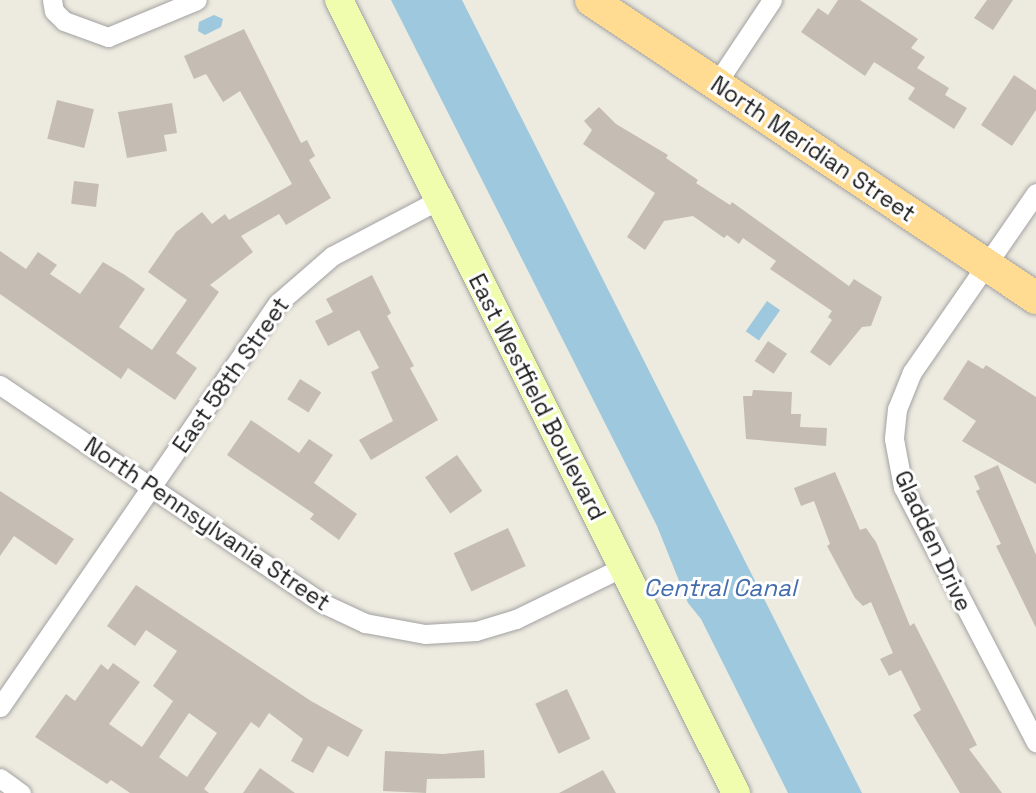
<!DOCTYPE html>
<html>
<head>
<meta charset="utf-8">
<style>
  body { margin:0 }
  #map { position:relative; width:1036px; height:793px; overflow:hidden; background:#edeadf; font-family:"Space Grotesk",sans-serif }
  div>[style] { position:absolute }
  .water>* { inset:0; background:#9dc8dd; transform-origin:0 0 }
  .building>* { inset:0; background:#c5bdb3; transform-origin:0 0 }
  .roads { filter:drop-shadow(0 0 2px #a2a2a2) drop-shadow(0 0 2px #a2a2a2) }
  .street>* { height:19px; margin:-9.5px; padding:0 9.5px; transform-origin:9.5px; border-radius:9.5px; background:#fff }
  .secondary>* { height:28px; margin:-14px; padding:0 14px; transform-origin:14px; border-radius:14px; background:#f0fcae }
  .primary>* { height:32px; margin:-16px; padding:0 16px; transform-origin:16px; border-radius:16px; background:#ffdc92 }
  span { translate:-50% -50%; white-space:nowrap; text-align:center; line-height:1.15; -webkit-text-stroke:6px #fff; paint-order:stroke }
  .street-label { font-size:23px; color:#1b1b1b }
  .water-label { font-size:24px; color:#446dad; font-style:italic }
</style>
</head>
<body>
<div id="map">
  <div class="water">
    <i style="clip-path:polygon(391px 0,462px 0,862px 793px,788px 793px,701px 619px,688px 603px,657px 526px)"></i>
    <i style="clip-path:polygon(214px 15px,223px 19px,221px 27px,205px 35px,198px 31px,199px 22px)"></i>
    <i style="left:767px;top:301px;width:16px;height:37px;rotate:35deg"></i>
  </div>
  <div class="building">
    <i style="clip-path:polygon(838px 0,860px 0,918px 39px,911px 48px,925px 57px,917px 68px,949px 88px,945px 95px,967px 108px,954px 129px,908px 99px,915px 88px,874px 62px,865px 76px,801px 32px,818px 8px,828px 15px)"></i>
    <i style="clip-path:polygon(987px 0,1013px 0,993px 30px,974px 18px)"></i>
    <i style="clip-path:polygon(244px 29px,301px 143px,307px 140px,315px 156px,309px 160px,331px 198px,286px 225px,279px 214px,241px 236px,253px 252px,210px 285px,219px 292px,176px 353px,197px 368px,175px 400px,128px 368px,121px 379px,0 294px,0 251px,26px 269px,38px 252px,57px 265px,50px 274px,80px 294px,103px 262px,125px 275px,145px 289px,119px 327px,152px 350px,187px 300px,148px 272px,176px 232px,202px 212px,212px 224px,225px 214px,229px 220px,292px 184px,240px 91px,223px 102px,206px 74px,194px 79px,184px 56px)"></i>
    <i style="clip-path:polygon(1014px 75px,1036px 90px,1036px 110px,1012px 146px,981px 125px)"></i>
    <i style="left:57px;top:100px;width:38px;height:40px;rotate:14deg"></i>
    <i style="clip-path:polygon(172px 103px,177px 133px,164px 135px,167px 151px,127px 158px,118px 112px)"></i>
    <i style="clip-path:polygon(599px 107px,616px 124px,668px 155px,666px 158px,698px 180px,696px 183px,730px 205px,732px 202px,849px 286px,854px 279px,882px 297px,871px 326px,862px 327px,830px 366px,810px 352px,832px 320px,828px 317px,832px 311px,770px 269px,776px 261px,743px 238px,739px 244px,727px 235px,724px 238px,693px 216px,664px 221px,645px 250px,627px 237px,655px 193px,583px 144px,592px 130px,584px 121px)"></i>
    <i style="left:74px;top:181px;width:25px;height:23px;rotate:7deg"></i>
    <i style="clip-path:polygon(372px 275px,391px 313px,387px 316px,414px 366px,410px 368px,438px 420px,371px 460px,359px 440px,393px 421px,371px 372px,379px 368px,359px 330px,328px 346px,315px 321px,333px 312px,326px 299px)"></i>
    <i style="left:768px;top:341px;width:23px;height:24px;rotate:34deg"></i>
    <i style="clip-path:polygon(968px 360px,983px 369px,986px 365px,1036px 397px,1036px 484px,962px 441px,976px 421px,943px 399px)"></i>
    <i style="left:300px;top:379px;width:25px;height:24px;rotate:32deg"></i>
    <i style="clip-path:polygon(753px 390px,792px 392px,791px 414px,801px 414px,800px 427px,827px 428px,826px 446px,746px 439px,743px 396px,752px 396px)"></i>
    <i style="clip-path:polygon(251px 420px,299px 453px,309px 439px,333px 455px,314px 483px,357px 514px,339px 540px,310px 519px,314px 514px,227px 455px)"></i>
    <i style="left:457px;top:455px;width:44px;height:39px;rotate:55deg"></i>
    <i style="clip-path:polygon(998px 465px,1036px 555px,1036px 628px,996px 546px,1001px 544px,976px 491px,980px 489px,974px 476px)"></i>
    <i style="clip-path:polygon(835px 472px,860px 530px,866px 528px,876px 542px,910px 626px,914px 623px,977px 745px,969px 749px,1002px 793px,960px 793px,913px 715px,921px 710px,901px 670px,889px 676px,880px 659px,893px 653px,871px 602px,863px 606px,855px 598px,827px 546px,830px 544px,814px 501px,801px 506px,794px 488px)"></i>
    <i style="clip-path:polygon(0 491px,74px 539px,56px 565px,14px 536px,0 556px)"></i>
    <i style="left:508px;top:528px;width:42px;height:60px;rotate:65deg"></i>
    <i style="clip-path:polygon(evenodd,136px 585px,311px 701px,363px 730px,348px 757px,328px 746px,313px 773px,291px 761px,303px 739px,269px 713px,259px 728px,251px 722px,204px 789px,209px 793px,130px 793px,111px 780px,107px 784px,35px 737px,66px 694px,75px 701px,101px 664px,108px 670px,113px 663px,140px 682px,109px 724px,142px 747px,173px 701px,153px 686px,177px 651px,146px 630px,135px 646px,107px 626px,136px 585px,189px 713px,217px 733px,187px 777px,159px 757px,189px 713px)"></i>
    <i style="left:567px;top:689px;width:55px;height:35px;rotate:65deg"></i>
    <i style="clip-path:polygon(484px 750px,485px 778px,427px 779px,426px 793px,383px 791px,385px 751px,443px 754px)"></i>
    <i style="clip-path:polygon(260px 768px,295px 793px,243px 793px)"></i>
    <i style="clip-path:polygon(603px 770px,616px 793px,559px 793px)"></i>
  </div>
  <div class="roads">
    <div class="street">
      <i style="left:52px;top:0;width:11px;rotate:80deg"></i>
      <i style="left:54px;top:11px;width:14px;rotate:45deg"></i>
      <i style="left:64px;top:21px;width:47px;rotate:20deg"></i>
      <i style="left:108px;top:37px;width:96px;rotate:-22.6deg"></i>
      <i style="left:716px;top:84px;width:101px;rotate:-56.3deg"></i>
      <i style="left:1036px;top:193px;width:218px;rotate:124.7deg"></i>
      <i style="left:912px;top:372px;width:40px;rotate:112deg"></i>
      <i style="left:897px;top:409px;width:30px;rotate:96deg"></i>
      <i style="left:894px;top:439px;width:49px;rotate:79.4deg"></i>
      <i style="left:903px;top:487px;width:288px;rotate:62.5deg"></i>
      <i style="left:0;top:385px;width:387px;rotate:34.1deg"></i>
      <i style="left:320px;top:602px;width:50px;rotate:25deg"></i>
      <i style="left:365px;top:623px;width:61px;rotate:10.4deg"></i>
      <i style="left:425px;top:634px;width:51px;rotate:-3.4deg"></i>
      <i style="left:476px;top:631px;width:42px;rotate:-16.7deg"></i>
      <i style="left:516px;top:619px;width:119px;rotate:-25.9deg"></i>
      <i style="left:0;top:707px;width:490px;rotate:-55.5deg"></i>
      <i style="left:278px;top:303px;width:72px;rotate:-41deg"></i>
      <i style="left:332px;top:256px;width:120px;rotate:-27.8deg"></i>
      <i style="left:0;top:778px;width:26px;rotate:36deg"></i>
    </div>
    <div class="secondary">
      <i style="left:339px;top:0;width:887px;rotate:63.41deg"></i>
    </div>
    <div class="primary">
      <i style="left:591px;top:0;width:536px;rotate:33.81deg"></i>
    </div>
  </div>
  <div class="street-label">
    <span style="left:813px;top:149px;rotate:34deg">North Meridian Street</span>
    <span style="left:231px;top:375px;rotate:-55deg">East 58th Street</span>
    <span style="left:537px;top:397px;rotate:63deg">East Westfield Boulevard</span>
    <span style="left:207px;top:524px;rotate:34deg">North Pennsylvania Street</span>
    <span style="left:933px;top:541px;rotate:65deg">Gladden Drive</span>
  </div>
  <div class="water-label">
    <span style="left:720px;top:588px">Central Canal</span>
  </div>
</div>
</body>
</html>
